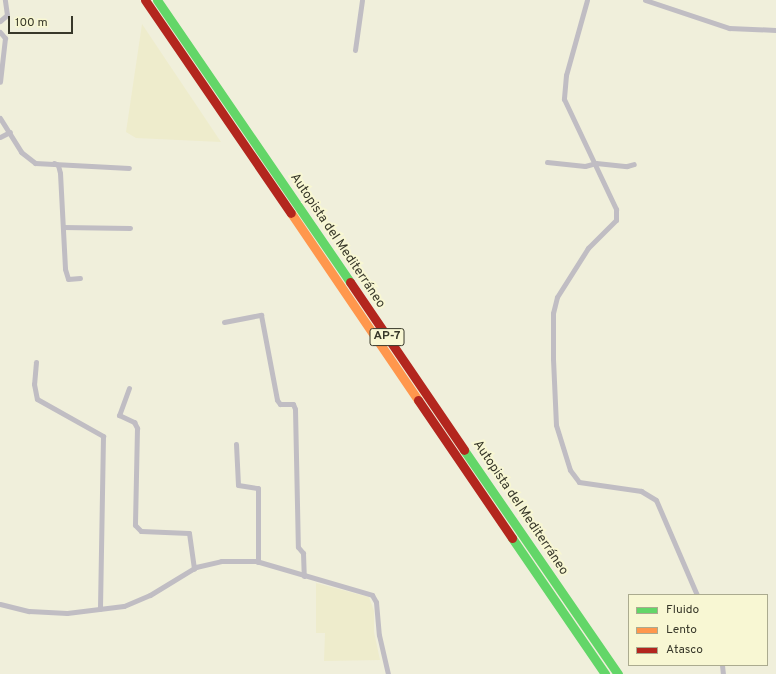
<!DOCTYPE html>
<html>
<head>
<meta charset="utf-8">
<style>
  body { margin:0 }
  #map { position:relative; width:776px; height:674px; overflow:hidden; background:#f0efdb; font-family:Overpass,sans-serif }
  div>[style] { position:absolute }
  .built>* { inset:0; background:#eeeccc }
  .street>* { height:5px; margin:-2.5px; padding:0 2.5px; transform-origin:2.5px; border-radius:2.5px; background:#c0bdc3 }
  .fast>* { height:9px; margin:-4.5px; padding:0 4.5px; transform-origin:4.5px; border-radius:4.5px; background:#63d668 }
  .slow>* { height:9px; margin:-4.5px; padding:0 4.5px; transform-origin:4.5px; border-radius:4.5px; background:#ff974d }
  .jam>* { height:9px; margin:-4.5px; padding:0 4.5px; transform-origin:4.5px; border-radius:4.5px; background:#b3261e }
  span { translate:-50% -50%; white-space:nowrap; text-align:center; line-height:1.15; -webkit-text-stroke:4px #f8f7d3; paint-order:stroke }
  .shield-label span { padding:1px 3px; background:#f8f7d3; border:1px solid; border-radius:3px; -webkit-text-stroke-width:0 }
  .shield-label { font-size:12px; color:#38382a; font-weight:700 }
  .street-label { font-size:13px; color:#38382a }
  .legend { position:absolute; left:628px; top:594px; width:140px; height:72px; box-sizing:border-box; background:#f8f7d3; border:1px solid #abab8f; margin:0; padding:5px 7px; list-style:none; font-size:12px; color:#38382a }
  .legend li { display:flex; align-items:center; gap:8px; height:20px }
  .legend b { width:20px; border:1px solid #abab8f }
  .scale { position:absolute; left:8px; top:16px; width:65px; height:18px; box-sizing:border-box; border:2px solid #38382a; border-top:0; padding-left:5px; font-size:12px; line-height:14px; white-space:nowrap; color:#38382a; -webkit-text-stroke:3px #f8f7d3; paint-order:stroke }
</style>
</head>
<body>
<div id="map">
  <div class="built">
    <i style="clip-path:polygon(142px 24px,221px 142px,136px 138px,126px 132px)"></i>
    <i style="clip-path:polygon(316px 583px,369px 597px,374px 611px,374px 632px,380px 660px,324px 661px,325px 633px,316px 633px)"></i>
  </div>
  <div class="street">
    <i style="left:587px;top:0;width:78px;rotate:105.6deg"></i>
    <i style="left:566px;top:75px;width:24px;rotate:95deg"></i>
    <i style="left:564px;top:99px;width:122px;rotate:64.7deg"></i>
    <i style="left:616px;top:209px;width:11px;rotate:90deg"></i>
    <i style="left:616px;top:220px;width:40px;rotate:135deg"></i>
    <i style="left:588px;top:248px;width:58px;rotate:122.3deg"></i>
    <i style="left:557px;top:297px;width:16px;rotate:104deg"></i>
    <i style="left:553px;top:313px;width:46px;rotate:90deg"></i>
    <i style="left:553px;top:359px;width:66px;rotate:87.4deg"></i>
    <i style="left:556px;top:425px;width:47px;rotate:72.7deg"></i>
    <i style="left:570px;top:470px;width:15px;rotate:53deg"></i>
    <i style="left:579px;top:482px;width:63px;rotate:8.3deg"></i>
    <i style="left:641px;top:491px;width:17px;rotate:31deg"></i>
    <i style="left:656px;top:500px;width:103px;rotate:66.7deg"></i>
    <i style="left:645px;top:0;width:89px;rotate:18.4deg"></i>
    <i style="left:729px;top:28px;width:47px;rotate:2.4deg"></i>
    <i style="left:0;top:21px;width:9px;rotate:-41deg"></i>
    <i style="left:7px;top:15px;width:15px;rotate:-98deg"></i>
    <i style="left:0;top:32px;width:8px;rotate:50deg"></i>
    <i style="left:5px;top:38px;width:44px;rotate:96.5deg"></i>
    <i style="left:355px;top:50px;width:50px;rotate:-82deg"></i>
    <i style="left:0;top:118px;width:40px;rotate:58deg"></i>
    <i style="left:21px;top:152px;width:18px;rotate:38deg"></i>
    <i style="left:35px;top:163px;width:94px;rotate:3deg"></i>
    <i style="left:0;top:137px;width:11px;rotate:-27deg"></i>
    <i style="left:547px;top:162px;width:38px;rotate:6deg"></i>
    <i style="left:585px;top:166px;width:11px;rotate:-15deg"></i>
    <i style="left:596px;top:163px;width:31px;rotate:6deg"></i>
    <i style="left:627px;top:166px;width:7px;rotate:-16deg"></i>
    <i style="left:54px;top:163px;width:4px;rotate:27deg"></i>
    <i style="left:58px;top:165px;width:8px;rotate:76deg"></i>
    <i style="left:60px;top:173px;width:96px;rotate:87deg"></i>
    <i style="left:65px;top:269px;width:10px;rotate:73deg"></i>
    <i style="left:68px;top:279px;width:12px;rotate:-5deg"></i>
    <i style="left:63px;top:227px;width:67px;rotate:0.9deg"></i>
    <i style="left:224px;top:322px;width:38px;rotate:-11deg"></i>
    <i style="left:261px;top:315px;width:86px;rotate:79.3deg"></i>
    <i style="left:277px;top:400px;width:5px;rotate:53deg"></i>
    <i style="left:280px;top:404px;width:13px"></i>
    <i style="left:293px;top:404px;width:5px;rotate:68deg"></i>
    <i style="left:295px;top:409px;width:138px;rotate:88.8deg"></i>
    <i style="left:298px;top:547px;width:8px;rotate:50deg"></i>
    <i style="left:303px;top:553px;width:23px;rotate:88deg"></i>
    <i style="left:36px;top:362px;width:22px;rotate:95deg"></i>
    <i style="left:34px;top:384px;width:15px;rotate:79deg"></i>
    <i style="left:37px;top:399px;width:76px;rotate:29.3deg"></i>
    <i style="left:103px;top:436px;width:173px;rotate:91deg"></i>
    <i style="left:129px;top:388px;width:29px;rotate:110deg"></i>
    <i style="left:119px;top:415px;width:17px;rotate:25deg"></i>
    <i style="left:134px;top:422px;width:7px;rotate:63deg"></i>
    <i style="left:137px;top:428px;width:97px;rotate:91.2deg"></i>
    <i style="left:135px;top:525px;width:8px;rotate:45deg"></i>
    <i style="left:141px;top:531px;width:48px;rotate:2.4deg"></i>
    <i style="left:189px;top:533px;width:36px;rotate:82deg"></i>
    <i style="left:236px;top:444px;width:41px;rotate:87.2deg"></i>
    <i style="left:238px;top:485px;width:20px;rotate:9deg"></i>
    <i style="left:258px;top:488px;width:74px;rotate:90deg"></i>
    <i style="left:0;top:604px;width:30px;rotate:14deg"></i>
    <i style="left:29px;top:611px;width:38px;rotate:3deg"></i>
    <i style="left:67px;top:613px;width:57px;rotate:-7deg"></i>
    <i style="left:124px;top:606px;width:28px;rotate:-23deg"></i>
    <i style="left:150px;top:595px;width:54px;rotate:-31.3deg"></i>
    <i style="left:196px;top:567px;width:26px;rotate:-13deg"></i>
    <i style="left:221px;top:561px;width:35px"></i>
    <i style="left:256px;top:561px;width:121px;rotate:16.3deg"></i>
    <i style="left:372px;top:595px;width:8px;rotate:60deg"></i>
    <i style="left:376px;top:602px;width:33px;rotate:85deg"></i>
    <i style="left:379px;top:635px;width:40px;rotate:77deg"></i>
    <i style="left:722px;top:665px;width:9px;rotate:84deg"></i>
  </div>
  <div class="fast">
    <i style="left:157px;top:0;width:342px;rotate:55.6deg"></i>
    <i style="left:464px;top:450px;width:272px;rotate:55.5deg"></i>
    <i style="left:512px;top:538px;width:165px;rotate:55.6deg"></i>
  </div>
  <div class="slow">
    <i style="left:291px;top:213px;width:226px;rotate:55.8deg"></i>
  </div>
  <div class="jam">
    <i style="left:145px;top:0;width:258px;rotate:55.6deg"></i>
    <i style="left:350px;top:282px;width:203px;rotate:55.8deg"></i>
    <i style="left:418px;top:400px;width:167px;rotate:55.7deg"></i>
  </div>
  <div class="shield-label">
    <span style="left:387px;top:337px">AP-7</span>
  </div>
  <div class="street-label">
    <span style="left:337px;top:241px;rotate:56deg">Autopista del Mediterráneo</span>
    <span style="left:520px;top:508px;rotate:56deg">Autopista del Mediterráneo</span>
  </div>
  <ul class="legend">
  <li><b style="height:5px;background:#63d668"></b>Fluido</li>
  <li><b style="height:5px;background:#ff974d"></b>Lento</li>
  <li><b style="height:5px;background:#b3261e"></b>Atasco</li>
  </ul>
  <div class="scale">100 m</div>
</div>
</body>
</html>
